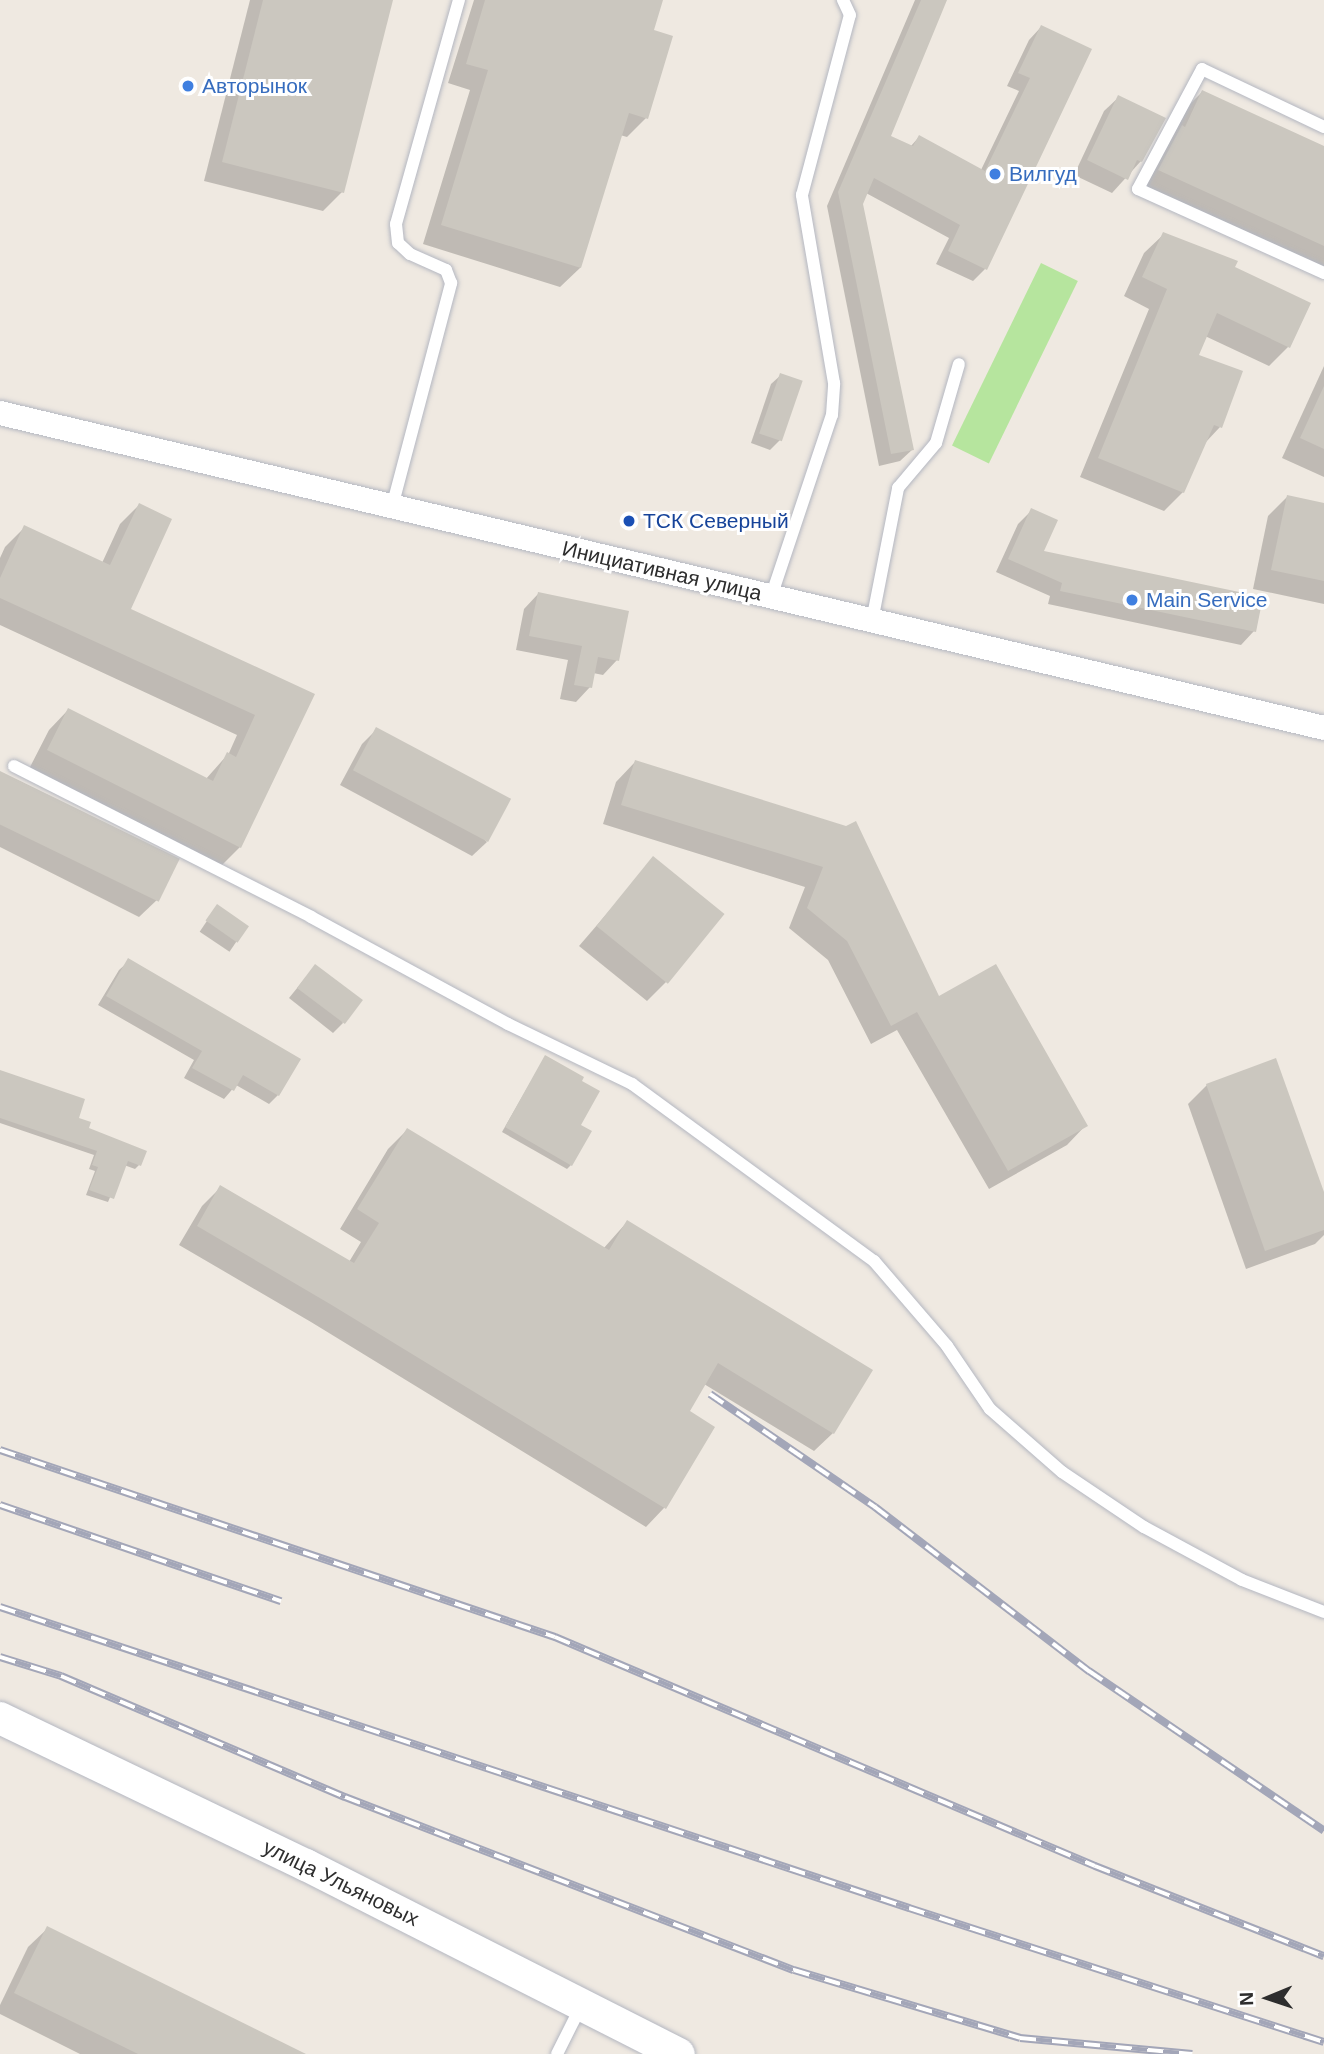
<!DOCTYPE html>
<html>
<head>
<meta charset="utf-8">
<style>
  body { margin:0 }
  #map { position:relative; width:1324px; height:2054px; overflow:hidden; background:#efe9e1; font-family:Helvetica,sans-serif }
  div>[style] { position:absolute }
  .green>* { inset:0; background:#b6e59e; transform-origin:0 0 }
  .shadow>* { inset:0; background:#0003; transform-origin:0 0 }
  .building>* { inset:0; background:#cbc7bf; transform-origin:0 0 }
  .roads { filter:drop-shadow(0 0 2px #b4b7c1) drop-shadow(0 0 2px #b4b7c1) }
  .service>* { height:12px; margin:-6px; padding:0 6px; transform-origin:6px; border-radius:6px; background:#fff }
  .minor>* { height:24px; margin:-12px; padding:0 12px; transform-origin:12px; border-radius:12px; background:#fff }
  .tertiary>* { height:32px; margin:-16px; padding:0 16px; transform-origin:16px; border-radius:16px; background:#fff }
  .rail>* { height:8px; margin-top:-4px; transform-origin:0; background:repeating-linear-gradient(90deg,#fff 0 16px,#a3a6b8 0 32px); box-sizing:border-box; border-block:2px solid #a3a6b8 }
  .dots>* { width:19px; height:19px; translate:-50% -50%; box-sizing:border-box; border:4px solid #fff; border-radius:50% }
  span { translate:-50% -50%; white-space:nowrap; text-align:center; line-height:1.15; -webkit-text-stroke:6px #fff; paint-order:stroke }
  .shop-label { font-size:21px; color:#366cbe }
  .left { translate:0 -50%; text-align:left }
  .transit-label { font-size:21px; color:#164399 }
  .street-label { font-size:21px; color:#2e2e2e }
  .north { position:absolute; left:1233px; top:1963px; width:70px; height:70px; -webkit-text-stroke:5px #fff; paint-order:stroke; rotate:268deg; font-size:19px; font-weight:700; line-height:28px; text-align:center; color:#2e2e2e }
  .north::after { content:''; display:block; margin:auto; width:24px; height:32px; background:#2e2e2e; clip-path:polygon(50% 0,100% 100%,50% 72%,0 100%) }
</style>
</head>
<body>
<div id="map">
  <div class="green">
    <i style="left:1041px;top:263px;width:41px;height:203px;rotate:26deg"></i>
  </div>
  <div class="shadow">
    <i style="clip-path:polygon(250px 0,391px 0,342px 192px,323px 211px,204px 181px)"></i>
    <i style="clip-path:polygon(474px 0,661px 0,652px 31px,646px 118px,627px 137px,620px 135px,580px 268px,560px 287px,423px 244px,470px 90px,448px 83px)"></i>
    <i style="clip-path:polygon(915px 0,946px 0,889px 137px,910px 147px,919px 137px,981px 170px,1019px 91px,1007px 86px,1029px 40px,1041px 27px,1089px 50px,985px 269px,973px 281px,936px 264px,949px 238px,866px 193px,862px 203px,913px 449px,900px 461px,879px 466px,827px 206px)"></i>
    <i style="clip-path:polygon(1202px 92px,1324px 148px,1324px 273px,1140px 189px,1183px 111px)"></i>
    <i style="clip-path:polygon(1119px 97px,1141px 161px,1112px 193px,1074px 175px,1104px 111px)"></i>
    <i style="clip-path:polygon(1164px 234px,1309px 304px,1288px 347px,1269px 366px,1205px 336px,1197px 356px,1220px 427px,1205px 443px,1183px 492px,1164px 511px,1080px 477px,1149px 309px,1124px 296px,1144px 253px)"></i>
    <i style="clip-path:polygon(1324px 366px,1324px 477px,1282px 458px)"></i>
    <i style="clip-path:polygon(781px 375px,780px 440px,770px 450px,751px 443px,771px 384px)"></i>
    <i style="clip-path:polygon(1287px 497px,1324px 504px,1324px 604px,1253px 589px,1268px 516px)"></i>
    <i style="clip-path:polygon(139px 505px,129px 610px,313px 695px,240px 847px,221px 866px,29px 769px,49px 730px,68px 710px,205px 780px,229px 753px,237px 735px,0 625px,0 558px,5px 547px,24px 528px,102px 563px,120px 524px)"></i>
    <i style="clip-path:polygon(1032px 510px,1041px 553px,1254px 631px,1241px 645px,1048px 604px,1050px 596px,996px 572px,1018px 524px)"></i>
    <i style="clip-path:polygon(538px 594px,617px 660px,603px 675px,593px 673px,590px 687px,576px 702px,560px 699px,568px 660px,516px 650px,524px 609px)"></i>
    <i style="clip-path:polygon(376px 730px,487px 842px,472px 856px,340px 785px,362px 744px)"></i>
    <i style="clip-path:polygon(635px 762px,846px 827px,938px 998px,1086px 1125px,1067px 1145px,989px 1189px,897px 1030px,871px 1044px,828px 960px,789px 928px,805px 887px,603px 824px,616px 782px)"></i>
    <i style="clip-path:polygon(0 778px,159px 898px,139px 917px,0 847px)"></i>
    <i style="clip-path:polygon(654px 859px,666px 982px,647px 1001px,579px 946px)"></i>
    <i style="left:217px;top:906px;width:36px;height:31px;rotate:34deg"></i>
    <i style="clip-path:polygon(129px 961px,278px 1095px,269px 1104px,236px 1085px,224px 1099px,184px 1078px,194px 1060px,98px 1005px,119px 970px)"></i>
    <i style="clip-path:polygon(315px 966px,343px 1023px,333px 1033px,289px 998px)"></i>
    <i style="clip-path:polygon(545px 1057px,571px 1165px,567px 1169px,502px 1132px)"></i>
    <i style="clip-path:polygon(0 1072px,76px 1119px,86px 1129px,139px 1165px,135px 1169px,124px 1165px,108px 1202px,86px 1195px,95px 1171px,89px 1169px,94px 1155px,0 1123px)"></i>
    <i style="clip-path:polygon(1207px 1085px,1324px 1198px,1324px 1235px,1315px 1244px,1246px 1269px,1188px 1104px)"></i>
    <i style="clip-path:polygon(407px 1130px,603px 1249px,627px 1222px,833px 1433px,814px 1451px,704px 1384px,687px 1411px,664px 1508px,646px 1527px,311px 1322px,179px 1245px,202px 1206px,221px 1187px,349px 1262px,361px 1242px,340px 1229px,388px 1149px)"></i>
    <i style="clip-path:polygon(48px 1928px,302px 2054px,80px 2054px,0 2014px,0 2005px,28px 1947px)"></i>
  </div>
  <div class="building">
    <i style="clip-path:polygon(263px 0,393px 0,344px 193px,222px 162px)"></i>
    <i style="clip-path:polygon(485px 0,663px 0,654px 30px,673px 36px,648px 119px,629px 113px,581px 268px,441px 225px,488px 70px,466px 64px)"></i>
    <i style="clip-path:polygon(921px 0,947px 0,891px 136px,913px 146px,919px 135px,985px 171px,1030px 78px,1018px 73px,1041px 25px,1092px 49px,987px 270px,948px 251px,960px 225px,874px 178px,863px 204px,914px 450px,891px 454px,838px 192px)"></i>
    <i style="clip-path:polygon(1202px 90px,1324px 146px,1324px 246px,1158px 170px,1182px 125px,1185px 127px)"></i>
    <i style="clip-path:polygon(1118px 95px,1166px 118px,1142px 162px,1137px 160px,1128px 180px,1087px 160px)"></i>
    <i style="clip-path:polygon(1163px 232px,1238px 261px,1235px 267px,1311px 303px,1290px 348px,1217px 313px,1199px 355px,1243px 371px,1222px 428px,1214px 425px,1184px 493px,1098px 458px,1167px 289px,1142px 277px)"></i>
    <i style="left:780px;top:373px;width:24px;height:64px;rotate:19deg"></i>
    <i style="clip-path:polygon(1324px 386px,1324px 449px,1300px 438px)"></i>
    <i style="clip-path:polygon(1287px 495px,1324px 503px,1324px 581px,1271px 570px)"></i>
    <i style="clip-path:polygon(139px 503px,172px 519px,131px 609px,315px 694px,241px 848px,47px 750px,68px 708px,213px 781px,227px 752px,236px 757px,255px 715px,0 598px,0 578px,24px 525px,110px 565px)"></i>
    <i style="clip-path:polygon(1031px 508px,1058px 520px,1044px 551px,1263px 597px,1256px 632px,1060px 591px,1062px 583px,1008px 559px)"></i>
    <i style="clip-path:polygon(538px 592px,629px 611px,619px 661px,598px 657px,592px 688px,574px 685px,582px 646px,529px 636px)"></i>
    <i style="left:376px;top:727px;width:153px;height:49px;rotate:28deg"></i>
    <i style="clip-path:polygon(635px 760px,846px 826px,856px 821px,939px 996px,996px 964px,1088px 1126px,1008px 1171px,917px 1012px,891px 1026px,847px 941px,807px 908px,823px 867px,621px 805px)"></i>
    <i style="left:0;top:771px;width:200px;height:48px;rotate:26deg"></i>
    <i style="left:653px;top:856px;width:92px;height:90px;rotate:39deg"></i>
    <i style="left:217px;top:904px;width:39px;height:20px;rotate:35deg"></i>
    <i style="clip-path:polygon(128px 958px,301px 1059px,279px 1096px,243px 1075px,234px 1091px,192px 1068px,202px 1051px,106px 996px)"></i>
    <i style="left:315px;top:964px;width:60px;height:30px;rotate:37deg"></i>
    <i style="clip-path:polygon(545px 1055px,584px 1077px,582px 1081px,600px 1091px,581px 1125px,592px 1131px,572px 1166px,505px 1127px)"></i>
    <i style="clip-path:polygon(1276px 1058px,1324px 1192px,1324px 1230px,1265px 1251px,1206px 1084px)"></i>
    <i style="clip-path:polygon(0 1070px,85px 1099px,79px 1118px,91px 1122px,89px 1128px,147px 1151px,141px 1166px,128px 1161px,114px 1199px,89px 1190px,98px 1167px,92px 1165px,97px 1151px,0 1118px)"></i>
    <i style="clip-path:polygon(407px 1128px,609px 1250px,627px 1220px,873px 1370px,834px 1434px,718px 1363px,690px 1411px,715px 1427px,666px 1509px,330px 1304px,197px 1226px,220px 1185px,354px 1263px,379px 1223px,357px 1209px)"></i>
    <i style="clip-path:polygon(47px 1926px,306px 2054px,138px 2054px,14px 1993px)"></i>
  </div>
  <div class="roads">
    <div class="service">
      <i style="left:1324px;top:127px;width:135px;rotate:-154.6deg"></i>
      <i style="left:1202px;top:69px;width:136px;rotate:118.1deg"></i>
      <i style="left:1138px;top:189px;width:204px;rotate:24.3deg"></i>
      <i style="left:392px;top:507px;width:232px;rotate:-75.2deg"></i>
      <i style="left:451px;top:283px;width:14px;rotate:-111deg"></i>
      <i style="left:446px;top:270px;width:39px;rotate:-156deg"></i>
      <i style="left:410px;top:254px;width:16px;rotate:-137deg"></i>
      <i style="left:398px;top:243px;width:19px;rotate:-96deg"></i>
      <i style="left:396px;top:224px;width:233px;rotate:-74.3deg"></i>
      <i style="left:771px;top:597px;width:192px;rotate:-71.5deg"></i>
      <i style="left:832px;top:415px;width:32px;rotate:-86deg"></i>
      <i style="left:834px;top:383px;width:191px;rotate:-99.7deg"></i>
      <i style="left:802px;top:195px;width:186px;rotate:-75.1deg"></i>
      <i style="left:850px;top:15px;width:17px;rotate:-115deg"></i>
      <i style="left:872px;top:621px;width:136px;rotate:-78.9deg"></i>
      <i style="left:898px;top:488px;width:59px;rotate:-49.8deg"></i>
      <i style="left:936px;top:443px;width:82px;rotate:-73.8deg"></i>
      <i style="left:14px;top:766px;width:333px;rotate:26.9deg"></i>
      <i style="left:311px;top:917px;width:224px;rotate:28.5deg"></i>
      <i style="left:508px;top:1024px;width:138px;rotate:25.8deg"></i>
      <i style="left:632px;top:1084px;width:300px;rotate:36.2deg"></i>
      <i style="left:874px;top:1261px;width:112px;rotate:49.3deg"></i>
      <i style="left:947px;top:1346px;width:76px;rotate:55.7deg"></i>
      <i style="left:990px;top:1409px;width:96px;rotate:41.2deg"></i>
      <i style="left:1062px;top:1472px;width:99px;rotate:33.9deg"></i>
      <i style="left:1144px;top:1527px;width:111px;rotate:28.4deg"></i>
      <i style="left:1242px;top:1580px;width:88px;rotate:21.3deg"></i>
      <i style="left:557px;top:2054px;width:56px;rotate:-63.4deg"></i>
    </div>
    <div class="minor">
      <i style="left:0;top:413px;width:1361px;rotate:13.38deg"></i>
    </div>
    <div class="tertiary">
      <i style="left:0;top:1718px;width:339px;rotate:25.7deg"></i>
      <i style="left:306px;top:1865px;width:418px;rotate:26.9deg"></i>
    </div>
  </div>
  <div class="rail">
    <i style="left:710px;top:1394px;width:200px;rotate:34.4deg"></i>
    <i style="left:875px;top:1507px;width:270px;rotate:37.5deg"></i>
    <i style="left:1089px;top:1671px;width:284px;rotate:34.2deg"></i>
    <i style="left:0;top:1450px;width:586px;rotate:18.62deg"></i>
    <i style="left:555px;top:1637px;width:587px;rotate:22.98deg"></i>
    <i style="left:1095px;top:1866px;width:246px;rotate:21.5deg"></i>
    <i style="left:0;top:1505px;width:297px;rotate:18.9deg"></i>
    <i style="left:0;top:1607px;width:958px;rotate:18.32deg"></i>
    <i style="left:909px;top:1908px;width:436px;rotate:17.9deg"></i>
    <i style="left:0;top:1657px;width:64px;rotate:17.3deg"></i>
    <i style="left:61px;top:1676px;width:309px;rotate:23.1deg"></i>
    <i style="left:345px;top:1797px;width:481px;rotate:21.1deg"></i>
    <i style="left:794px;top:1970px;width:236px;rotate:16.7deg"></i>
    <i style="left:1020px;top:2038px;width:173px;rotate:5.3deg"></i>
  </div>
  <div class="dots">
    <i style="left:188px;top:86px;background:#3f7fe0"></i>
    <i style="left:995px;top:174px;background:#3f7fe0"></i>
    <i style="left:629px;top:521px;background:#1a4fb4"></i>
    <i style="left:1132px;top:600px;background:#3f7fe0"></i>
  </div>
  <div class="shop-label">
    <span class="left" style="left:202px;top:86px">Авторынок</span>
    <span class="left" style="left:1009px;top:174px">Вилгуд</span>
    <span class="left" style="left:1146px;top:600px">Main Service</span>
  </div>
  <div class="transit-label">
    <span class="left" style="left:643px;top:521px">ТСК Северный</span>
  </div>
  <div class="street-label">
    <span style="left:662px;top:571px;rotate:13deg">Инициативная улица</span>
    <span style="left:341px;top:1883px;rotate:26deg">улица Ульяновых</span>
  </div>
  <div class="north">N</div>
</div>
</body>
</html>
